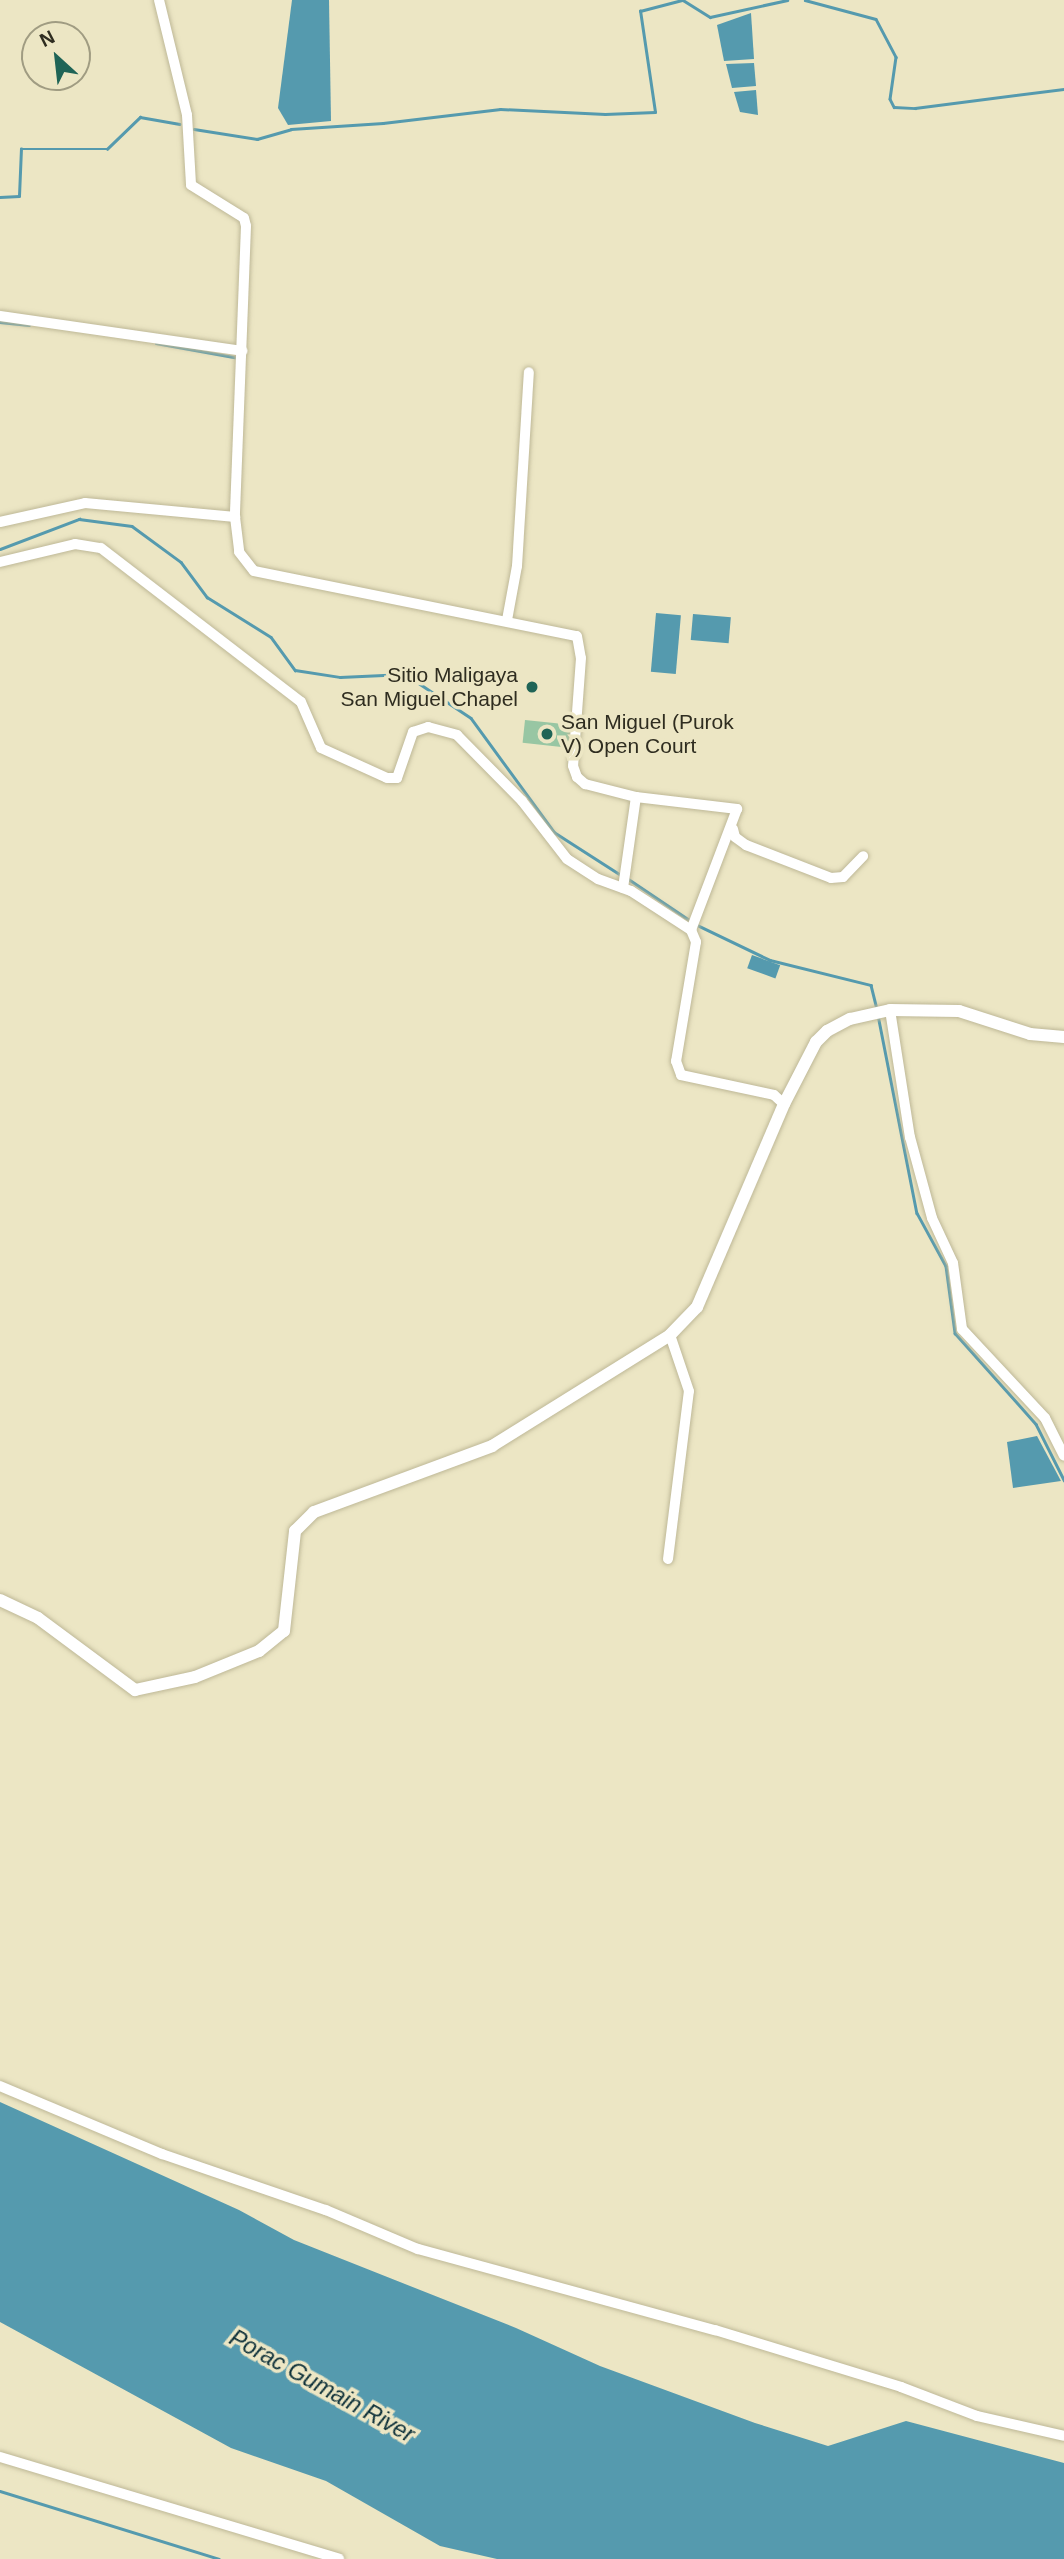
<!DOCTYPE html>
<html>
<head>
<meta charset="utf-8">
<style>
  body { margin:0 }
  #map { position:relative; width:1064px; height:2559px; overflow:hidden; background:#ece6c4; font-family:Arial,sans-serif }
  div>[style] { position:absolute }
  .green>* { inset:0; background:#98c6a3; transform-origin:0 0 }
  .water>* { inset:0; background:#559aae; transform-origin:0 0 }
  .stream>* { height:2.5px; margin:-1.25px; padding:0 1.25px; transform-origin:1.25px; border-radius:1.25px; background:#559aae }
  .roads { filter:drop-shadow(0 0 2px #beb897) drop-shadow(0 0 2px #beb897) }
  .minor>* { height:10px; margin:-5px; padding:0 5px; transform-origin:5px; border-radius:5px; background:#fff }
  .tertiary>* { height:12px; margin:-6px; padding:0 6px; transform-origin:6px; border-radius:6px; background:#fff }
  .dots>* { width:19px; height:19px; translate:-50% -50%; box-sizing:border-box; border:4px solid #ece6c4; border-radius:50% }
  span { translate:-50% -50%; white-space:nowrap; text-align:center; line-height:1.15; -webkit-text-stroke:7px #ece6c4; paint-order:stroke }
  .poi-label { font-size:21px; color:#2f2d20 }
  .right { translate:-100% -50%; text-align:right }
  .left { translate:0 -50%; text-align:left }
  .water-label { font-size:23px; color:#0d3039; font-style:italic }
  .north { position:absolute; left:21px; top:21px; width:70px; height:70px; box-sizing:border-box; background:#ece6c4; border:2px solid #a09c82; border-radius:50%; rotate:333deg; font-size:19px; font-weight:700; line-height:28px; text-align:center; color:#2f2d20 }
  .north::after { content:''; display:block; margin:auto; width:24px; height:32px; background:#1f6456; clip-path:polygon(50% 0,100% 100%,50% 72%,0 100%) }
</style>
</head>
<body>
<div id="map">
  <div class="green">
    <i style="left:525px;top:720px;width:46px;height:23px;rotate:6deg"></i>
  </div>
  <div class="water">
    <i style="clip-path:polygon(292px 0,329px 0,331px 121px,288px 125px,278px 108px)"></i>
    <i style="clip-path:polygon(751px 13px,754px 59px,724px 61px,717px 25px)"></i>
    <i style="clip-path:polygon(754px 63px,756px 86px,732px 88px,726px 64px)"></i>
    <i style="clip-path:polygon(756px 90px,758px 115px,740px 112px,734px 92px)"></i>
    <i style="left:656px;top:613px;width:25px;height:59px;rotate:5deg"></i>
    <i style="left:693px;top:614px;width:38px;height:26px;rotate:5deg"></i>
    <i style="left:752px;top:955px;width:30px;height:14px;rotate:20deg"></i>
    <i style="clip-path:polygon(1037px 1436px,1061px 1481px,1013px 1488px,1007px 1442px)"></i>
    <i style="clip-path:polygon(0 2102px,239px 2210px,294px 2240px,516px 2328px,600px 2366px,755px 2423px,828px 2446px,906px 2421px,1064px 2463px,1064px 2559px,497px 2559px,440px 2546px,326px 2481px,231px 2448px,0 2322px)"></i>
  </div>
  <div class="stream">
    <i style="left:683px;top:0;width:32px;rotate:32deg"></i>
    <i style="left:710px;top:17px;width:79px;rotate:-12.4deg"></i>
    <i style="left:805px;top:0;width:73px;rotate:15deg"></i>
    <i style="left:876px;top:19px;width:43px;rotate:62.2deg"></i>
    <i style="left:896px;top:57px;width:42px;rotate:98.1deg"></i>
    <i style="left:890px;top:99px;width:9px;rotate:63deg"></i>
    <i style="left:894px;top:107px;width:21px;rotate:3deg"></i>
    <i style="left:915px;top:108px;width:150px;rotate:-7.3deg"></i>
    <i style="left:194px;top:129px;width:64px;rotate:9deg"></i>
    <i style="left:257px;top:139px;width:35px;rotate:-16deg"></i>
    <i style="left:291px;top:129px;width:92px;rotate:-3.7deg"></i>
    <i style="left:383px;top:123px;width:118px;rotate:-6.8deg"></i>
    <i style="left:500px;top:109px;width:105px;rotate:2.7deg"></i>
    <i style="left:605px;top:114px;width:50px;rotate:-2.3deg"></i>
    <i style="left:655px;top:112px;width:102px;rotate:-98.4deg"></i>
    <i style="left:640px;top:11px;width:43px;rotate:-14.7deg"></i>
    <i style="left:0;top:197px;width:19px;rotate:-3deg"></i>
    <i style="left:19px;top:196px;width:47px;rotate:-87.6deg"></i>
    <i style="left:21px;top:149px;width:86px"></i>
    <i style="left:107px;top:149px;width:46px;rotate:-44.1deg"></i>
    <i style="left:140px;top:117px;width:40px;rotate:10deg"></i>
    <i style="left:0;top:322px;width:29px;rotate:6deg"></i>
    <i style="left:156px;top:343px;width:84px;rotate:10.2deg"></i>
    <i style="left:0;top:549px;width:85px;rotate:-20.8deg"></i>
    <i style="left:79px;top:519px;width:53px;rotate:7.5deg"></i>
    <i style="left:132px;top:526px;width:61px;rotate:36.3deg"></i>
    <i style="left:181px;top:562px;width:44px;rotate:53.4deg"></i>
    <i style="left:207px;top:597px;width:75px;rotate:32deg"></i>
    <i style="left:271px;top:637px;width:41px;rotate:54deg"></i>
    <i style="left:295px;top:670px;width:46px;rotate:8.8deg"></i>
    <i style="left:340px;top:677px;width:65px;rotate:-2.6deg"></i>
    <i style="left:405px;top:674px;width:79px;rotate:33.7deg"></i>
    <i style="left:471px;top:718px;width:141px;rotate:53.9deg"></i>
    <i style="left:554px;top:832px;width:80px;rotate:32.7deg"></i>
    <i style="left:627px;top:878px;width:77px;rotate:33.9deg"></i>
    <i style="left:697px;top:925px;width:81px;rotate:25.6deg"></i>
    <i style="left:770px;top:960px;width:104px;rotate:13.9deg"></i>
    <i style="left:871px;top:985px;width:25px;rotate:76deg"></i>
    <i style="left:878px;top:1015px;width:202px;rotate:78.9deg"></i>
    <i style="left:917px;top:1213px;width:60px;rotate:61.3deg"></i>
    <i style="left:946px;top:1266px;width:68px;rotate:82.3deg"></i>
    <i style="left:955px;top:1333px;width:122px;rotate:48.3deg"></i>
    <i style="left:1036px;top:1424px;width:63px;rotate:63.4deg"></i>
    <i style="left:0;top:2491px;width:229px;rotate:17.2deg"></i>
  </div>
  <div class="roads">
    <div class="minor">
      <i style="left:159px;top:0;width:118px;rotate:76.3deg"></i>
      <i style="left:187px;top:115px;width:70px;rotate:86.7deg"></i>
      <i style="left:191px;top:185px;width:62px;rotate:31.9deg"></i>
      <i style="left:244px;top:218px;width:8px;rotate:76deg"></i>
      <i style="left:246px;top:226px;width:291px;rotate:92.2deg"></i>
      <i style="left:0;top:316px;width:245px;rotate:8.2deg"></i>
      <i style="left:0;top:522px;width:87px;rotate:-12.6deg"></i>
      <i style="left:85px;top:503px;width:151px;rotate:5.3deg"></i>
      <i style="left:235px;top:517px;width:35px;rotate:83deg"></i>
      <i style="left:239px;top:552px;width:24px;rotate:52deg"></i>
      <i style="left:254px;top:571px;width:329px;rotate:11.4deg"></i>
      <i style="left:577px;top:636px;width:22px;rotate:80deg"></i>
      <i style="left:581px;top:658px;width:108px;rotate:94.2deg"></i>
      <i style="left:573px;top:766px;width:12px;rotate:70deg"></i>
      <i style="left:577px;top:777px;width:11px;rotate:41deg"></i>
      <i style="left:585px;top:784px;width:53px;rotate:14.3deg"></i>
      <i style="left:636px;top:797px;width:102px;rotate:6.8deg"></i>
      <i style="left:737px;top:809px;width:129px;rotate:110.8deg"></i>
      <i style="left:0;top:562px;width:77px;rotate:-13.5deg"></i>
      <i style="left:75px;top:544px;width:26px;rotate:9deg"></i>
      <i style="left:101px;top:548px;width:252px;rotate:37.6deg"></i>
      <i style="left:301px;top:702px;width:50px;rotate:66.5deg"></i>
      <i style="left:321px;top:748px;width:72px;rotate:24.4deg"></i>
      <i style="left:387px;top:778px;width:10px"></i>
      <i style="left:397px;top:778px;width:49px;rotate:-70.8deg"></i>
      <i style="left:413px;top:732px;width:16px;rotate:-18deg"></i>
      <i style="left:428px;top:727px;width:30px;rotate:15deg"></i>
      <i style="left:457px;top:735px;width:93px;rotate:45.4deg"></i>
      <i style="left:522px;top:801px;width:73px;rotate:52.2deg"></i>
      <i style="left:567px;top:859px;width:37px;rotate:33deg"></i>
      <i style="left:598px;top:879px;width:35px;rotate:20deg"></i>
      <i style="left:631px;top:891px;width:72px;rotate:33deg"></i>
      <i style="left:691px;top:930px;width:13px;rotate:67deg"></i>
      <i style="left:696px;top:942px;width:121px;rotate:99.5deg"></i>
      <i style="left:676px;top:1061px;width:15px;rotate:70deg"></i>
      <i style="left:681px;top:1075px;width:95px;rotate:12.1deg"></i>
      <i style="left:774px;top:1095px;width:13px;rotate:42deg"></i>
      <i style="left:507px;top:620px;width:55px;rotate:-79.5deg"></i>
      <i style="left:517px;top:566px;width:194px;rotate:-86.5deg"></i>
      <i style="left:733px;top:829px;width:8px;rotate:76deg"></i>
      <i style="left:735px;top:837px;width:14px;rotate:36deg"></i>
      <i style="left:746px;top:845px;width:91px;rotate:21.2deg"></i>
      <i style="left:831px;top:878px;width:12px;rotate:-5deg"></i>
      <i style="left:843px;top:877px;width:29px;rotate:-46deg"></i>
      <i style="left:623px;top:888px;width:92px;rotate:-81.9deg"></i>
      <i style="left:890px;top:1010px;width:129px;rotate:81.1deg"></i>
      <i style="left:910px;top:1137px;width:84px;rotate:74.8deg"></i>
      <i style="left:932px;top:1218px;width:50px;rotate:65deg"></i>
      <i style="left:953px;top:1263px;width:67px;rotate:82.2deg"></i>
      <i style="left:962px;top:1329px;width:122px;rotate:47deg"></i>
      <i style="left:1045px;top:1418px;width:42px;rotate:63.4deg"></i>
      <i style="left:668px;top:1559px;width:169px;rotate:-82.9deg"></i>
      <i style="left:689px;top:1391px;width:59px;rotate:-108.7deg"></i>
      <i style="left:0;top:2086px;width:176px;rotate:22.8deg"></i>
      <i style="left:162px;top:2154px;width:173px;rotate:18.9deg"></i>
      <i style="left:326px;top:2210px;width:100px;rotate:23deg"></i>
      <i style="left:418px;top:2249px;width:308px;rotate:15.3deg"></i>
      <i style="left:715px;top:2330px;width:195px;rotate:17deg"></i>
      <i style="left:901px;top:2387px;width:81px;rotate:20.9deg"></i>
      <i style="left:977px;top:2416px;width:89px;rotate:12.9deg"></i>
      <i style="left:0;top:2457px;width:354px;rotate:16.7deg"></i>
    </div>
    <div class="tertiary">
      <i style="left:0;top:1600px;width:42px;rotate:25.3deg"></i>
      <i style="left:38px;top:1618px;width:121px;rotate:36.6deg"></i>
      <i style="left:135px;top:1690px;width:61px;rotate:-12.2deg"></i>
      <i style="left:195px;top:1677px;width:69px;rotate:-22.1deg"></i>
      <i style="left:259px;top:1651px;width:32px;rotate:-39deg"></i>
      <i style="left:284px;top:1631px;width:101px;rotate:-83.7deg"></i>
      <i style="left:295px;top:1531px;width:27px;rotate:-45deg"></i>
      <i style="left:314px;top:1512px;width:190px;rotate:-20.3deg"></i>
      <i style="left:492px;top:1446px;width:210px;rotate:-31.9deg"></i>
      <i style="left:670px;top:1335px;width:39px;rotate:-46deg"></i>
      <i style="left:697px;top:1307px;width:221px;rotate:-66.8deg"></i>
      <i style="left:784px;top:1104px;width:70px;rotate:-62.7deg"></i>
      <i style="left:816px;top:1042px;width:16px;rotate:-45deg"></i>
      <i style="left:827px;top:1031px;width:26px;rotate:-28deg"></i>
      <i style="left:850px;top:1019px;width:41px;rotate:-12.7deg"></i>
      <i style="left:890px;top:1010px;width:69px;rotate:0.8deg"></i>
      <i style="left:959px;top:1011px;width:75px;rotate:17.9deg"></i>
      <i style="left:1030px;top:1034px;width:34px;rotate:5deg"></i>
    </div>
  </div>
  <div class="dots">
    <i style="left:532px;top:687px;background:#1f6456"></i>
    <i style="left:547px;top:734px;background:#1f6456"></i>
  </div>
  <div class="poi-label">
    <span class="right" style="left:518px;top:687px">Sitio Maligaya<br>San Miguel Chapel</span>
    <span class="left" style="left:561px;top:734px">San Miguel (Purok<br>V) Open Court</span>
  </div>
  <div class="water-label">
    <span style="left:322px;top:2386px;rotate:29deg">Porac Gumain River</span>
  </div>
  <div class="north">N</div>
</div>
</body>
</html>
